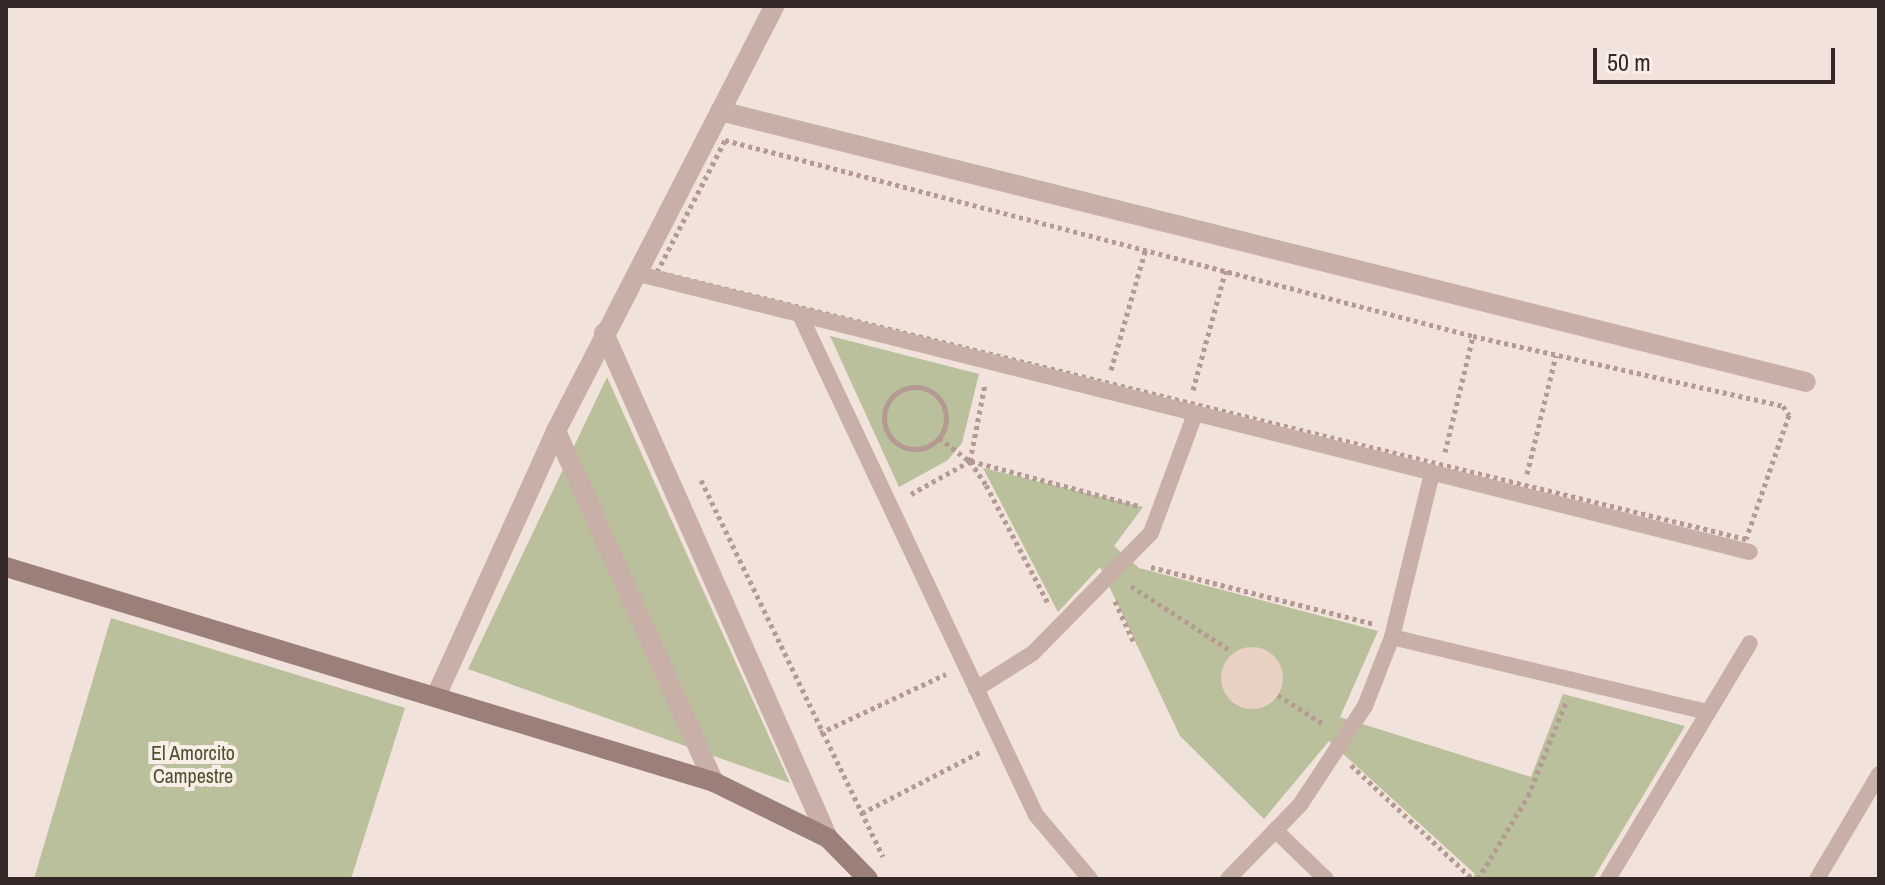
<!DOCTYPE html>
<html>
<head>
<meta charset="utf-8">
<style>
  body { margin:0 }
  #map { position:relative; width:1885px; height:885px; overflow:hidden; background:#f1e2db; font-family:"Archivo Narrow",sans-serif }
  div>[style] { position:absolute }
  .green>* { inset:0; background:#babf9c }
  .plaza>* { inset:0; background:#e8d0c3 }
  .round { border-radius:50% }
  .path>* { height:5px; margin-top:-2.5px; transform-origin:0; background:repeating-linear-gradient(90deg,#b49a92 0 4px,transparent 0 8px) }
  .path>.ring { margin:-2.5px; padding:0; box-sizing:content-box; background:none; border:5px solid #b49a92; border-radius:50% }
  .lane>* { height:16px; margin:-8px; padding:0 8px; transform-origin:8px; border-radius:8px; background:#c8b0a8 }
  .street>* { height:20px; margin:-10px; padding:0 10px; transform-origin:10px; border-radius:10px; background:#c8b0a8 }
  .secondary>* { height:20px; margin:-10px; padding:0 10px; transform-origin:10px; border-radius:10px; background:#9c7f79 }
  span { translate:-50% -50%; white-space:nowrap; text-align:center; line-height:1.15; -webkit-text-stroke:8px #f8ede7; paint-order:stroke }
  .park-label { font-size:20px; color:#4c522d }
  .frame { position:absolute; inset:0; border:8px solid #352928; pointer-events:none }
  .scale { position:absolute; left:1593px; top:48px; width:242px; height:36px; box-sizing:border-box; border:4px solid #352928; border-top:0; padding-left:10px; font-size:24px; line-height:28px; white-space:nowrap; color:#352928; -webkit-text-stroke:6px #f8ede7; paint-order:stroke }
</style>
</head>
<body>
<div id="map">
  <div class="green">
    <i style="clip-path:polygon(830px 336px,979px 374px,962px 443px,948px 460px,899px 487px)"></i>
    <i style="clip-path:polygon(607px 377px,790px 783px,468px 669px)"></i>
    <i style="clip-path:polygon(983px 468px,1143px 507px,1114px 546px,1139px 568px,1378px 631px,1340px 717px,1531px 777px,1563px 694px,1685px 726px,1593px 879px,1472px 879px,1475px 874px,1329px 741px,1264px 819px,1180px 736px,1100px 567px,1058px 612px)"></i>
    <i style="clip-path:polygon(111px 618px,405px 708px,351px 879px,34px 879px)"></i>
  </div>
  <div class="plaza">
    <i class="round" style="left:1221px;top:647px;width:62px;height:62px"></i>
  </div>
  <div class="path">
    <i style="left:725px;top:140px;width:773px;rotate:14.68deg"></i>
    <i style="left:1473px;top:336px;width:318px;rotate:12.7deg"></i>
    <i style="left:1783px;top:406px;width:11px;rotate:56deg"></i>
    <i style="left:1789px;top:415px;width:131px;rotate:109.1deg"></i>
    <i style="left:1746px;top:539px;width:1121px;rotate:-166.22deg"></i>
    <i style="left:657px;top:272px;width:148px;rotate:-62.7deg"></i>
    <i style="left:1111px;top:370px;width:127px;rotate:-74deg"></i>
    <i class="ring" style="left:884px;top:387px;width:57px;height:57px"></i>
    <i style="left:1193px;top:390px;width:125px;rotate:-74.7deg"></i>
    <i style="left:939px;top:438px;width:39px;rotate:37deg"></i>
    <i style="left:970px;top:461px;width:29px;rotate:56deg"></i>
    <i style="left:986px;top:485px;width:136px;rotate:62.3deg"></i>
    <i style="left:1445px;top:452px;width:119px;rotate:-76.4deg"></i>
    <i style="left:971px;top:461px;width:174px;rotate:15deg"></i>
    <i style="left:1527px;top:474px;width:122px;rotate:-76.3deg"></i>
    <i style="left:701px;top:480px;width:418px;rotate:64.2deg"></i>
    <i style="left:911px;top:494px;width:68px;rotate:-29.2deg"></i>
    <i style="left:970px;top:461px;width:78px;rotate:-79deg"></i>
    <i style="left:1151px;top:567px;width:230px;rotate:14.3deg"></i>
    <i style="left:1131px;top:586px;width:119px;rotate:33deg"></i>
    <i style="left:1115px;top:601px;width:48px;rotate:65.6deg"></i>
    <i style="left:1278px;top:695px;width:56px;rotate:32.6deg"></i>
    <i style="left:820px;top:733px;width:139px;rotate:-25.1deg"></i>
    <i style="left:1351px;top:765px;width:167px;rotate:43.1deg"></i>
    <i style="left:862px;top:813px;width:135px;rotate:-27.3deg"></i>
    <i style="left:1478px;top:879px;width:97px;rotate:-58.9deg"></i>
    <i style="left:1528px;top:796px;width:101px;rotate:-68deg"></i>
  </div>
  <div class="lane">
    <i style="left:635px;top:273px;width:1149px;rotate:14.05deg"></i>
    <i style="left:801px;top:317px;width:551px;rotate:64.74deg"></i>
    <i style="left:1036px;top:815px;width:84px;rotate:49.8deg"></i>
    <i style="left:1392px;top:637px;width:325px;rotate:13.4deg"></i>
    <i style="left:976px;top:689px;width:67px;rotate:-32.3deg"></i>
    <i style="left:1033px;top:653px;width:168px;rotate:-45.5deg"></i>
    <i style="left:1151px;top:533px;width:127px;rotate:-69.7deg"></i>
    <i style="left:1275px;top:830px;width:71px;rotate:43.9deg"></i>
    <i style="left:1228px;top:879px;width:103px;rotate:-45.8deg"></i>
    <i style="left:1300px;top:805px;width:118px;rotate:-56.7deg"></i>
    <i style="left:1365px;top:706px;width:74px;rotate:-68.6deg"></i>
    <i style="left:1392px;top:637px;width:169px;rotate:-76.3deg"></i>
    <i style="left:1608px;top:879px;width:275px;rotate:-59deg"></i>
    <i style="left:1817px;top:879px;width:122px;rotate:-59.4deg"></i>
  </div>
  <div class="street">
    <i style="left:720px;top:111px;width:1119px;rotate:14.01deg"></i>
    <i style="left:604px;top:333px;width:552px;rotate:66.08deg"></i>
    <i style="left:556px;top:431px;width:385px;rotate:65.8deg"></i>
    <i style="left:436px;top:696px;width:291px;rotate:-65.6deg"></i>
    <i style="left:556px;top:431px;width:478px;rotate:-62.8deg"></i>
  </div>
  <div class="secondary">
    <i style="left:6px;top:567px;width:740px;rotate:16.89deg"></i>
    <i style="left:714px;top:782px;width:127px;rotate:26.2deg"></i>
    <i style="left:828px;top:838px;width:57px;rotate:45.7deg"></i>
  </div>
  <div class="park-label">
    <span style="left:193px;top:764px">El Amorcito<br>Campestre</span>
  </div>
  <div class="frame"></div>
  <div class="scale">50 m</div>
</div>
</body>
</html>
